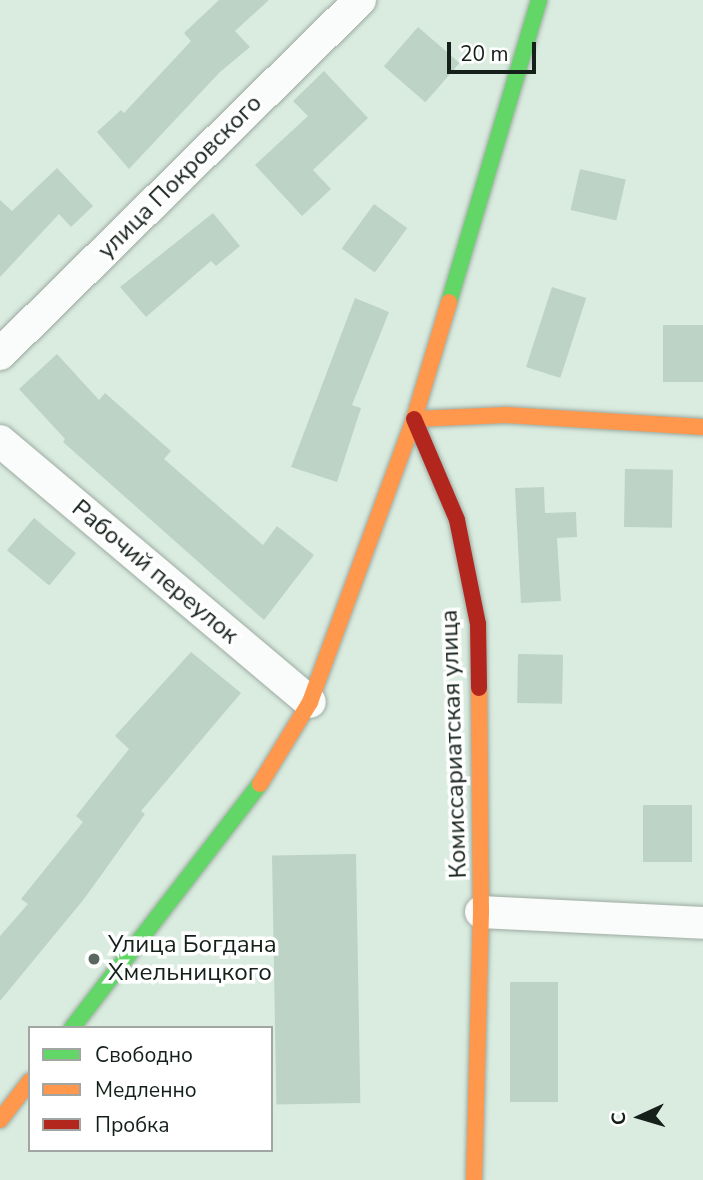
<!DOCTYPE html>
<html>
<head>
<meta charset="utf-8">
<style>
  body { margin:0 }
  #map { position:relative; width:703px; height:1180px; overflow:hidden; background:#daece0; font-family:"Nunito Sans",sans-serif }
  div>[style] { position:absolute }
  .building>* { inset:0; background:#bdd3c6; transform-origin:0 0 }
  .roads { filter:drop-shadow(0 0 2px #9eaba2) drop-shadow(0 0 2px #9eaba2) }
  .street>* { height:32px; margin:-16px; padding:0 16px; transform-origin:16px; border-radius:16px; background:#f9fcfa }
  .fast>* { height:16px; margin:-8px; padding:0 8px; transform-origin:8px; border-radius:8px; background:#63d668 }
  .slow>* { height:16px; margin:-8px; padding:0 8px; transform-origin:8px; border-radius:8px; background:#ff974d }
  .jam>* { height:16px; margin:-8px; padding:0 8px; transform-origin:8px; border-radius:8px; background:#b3261e }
  .dots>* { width:19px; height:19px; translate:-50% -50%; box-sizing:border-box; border:4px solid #fff; border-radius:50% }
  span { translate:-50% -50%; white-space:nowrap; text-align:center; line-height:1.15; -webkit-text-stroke:7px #fff; paint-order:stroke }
  .street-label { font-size:24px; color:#142019 }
  .poi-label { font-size:24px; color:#142019 }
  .left { translate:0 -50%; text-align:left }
  .legend { position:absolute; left:28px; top:1026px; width:245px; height:126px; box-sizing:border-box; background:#fff; border:2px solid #a1a6a3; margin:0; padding:9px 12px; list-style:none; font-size:21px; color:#142019 }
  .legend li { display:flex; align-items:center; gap:14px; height:35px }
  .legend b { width:35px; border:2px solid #a1a6a3 }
  .north { position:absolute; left:605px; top:1082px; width:70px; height:70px; -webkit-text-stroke:5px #fff; paint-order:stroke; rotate:266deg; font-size:19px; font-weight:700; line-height:28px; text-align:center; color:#142019 }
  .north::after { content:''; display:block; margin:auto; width:24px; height:32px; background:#142019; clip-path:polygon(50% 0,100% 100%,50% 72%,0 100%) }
  .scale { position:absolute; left:447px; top:42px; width:89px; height:32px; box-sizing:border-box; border:4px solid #142019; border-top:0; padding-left:9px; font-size:21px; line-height:24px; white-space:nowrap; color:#142019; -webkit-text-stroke:5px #fff; paint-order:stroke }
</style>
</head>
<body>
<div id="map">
  <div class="building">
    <i style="clip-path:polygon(219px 0,269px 0,235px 31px,250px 47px,220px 72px,129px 169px,97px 132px,121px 110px,124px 113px,191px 41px,184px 33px)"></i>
    <i style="left:418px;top:27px;width:55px;height:52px;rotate:41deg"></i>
    <i style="clip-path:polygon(324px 71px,368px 118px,313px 170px,331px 189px,302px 216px,255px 165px,308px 116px,293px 101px)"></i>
    <i style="clip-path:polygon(57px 168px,93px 206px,71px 227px,59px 214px,0 277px,0 200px,12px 211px)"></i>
    <i style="left:580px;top:169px;width:47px;height:42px;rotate:13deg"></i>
    <i style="left:374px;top:204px;width:41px;height:55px;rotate:36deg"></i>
    <i style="clip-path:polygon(213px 213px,240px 246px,216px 266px,211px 261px,146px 317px,120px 287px)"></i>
    <i style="left:552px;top:287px;width:36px;height:84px;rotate:18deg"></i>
    <i style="clip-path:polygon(355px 298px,389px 312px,352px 405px,361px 408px,337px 482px,291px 467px)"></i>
    <i style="left:663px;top:325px;width:40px;height:57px"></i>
    <i style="clip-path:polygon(57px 354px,99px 400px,105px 393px,171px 451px,164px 459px,263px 545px,277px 526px,314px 555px,264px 620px,63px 442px,65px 439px,19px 389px)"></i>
    <i style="left:625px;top:469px;width:48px;height:58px;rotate:1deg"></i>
    <i style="clip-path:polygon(544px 487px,545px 513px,576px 512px,577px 537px,557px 538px,561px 601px,521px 603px,515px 488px)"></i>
    <i style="left:34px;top:518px;width:55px;height:42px;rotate:40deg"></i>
    <i style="clip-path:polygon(191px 652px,241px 693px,141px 811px,145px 814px,84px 899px,0 1001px,0 936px,28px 904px,21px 899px,83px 822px,76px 816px,129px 749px,115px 736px)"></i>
    <i style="left:518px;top:654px;width:45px;height:49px;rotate:1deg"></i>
    <i style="left:643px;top:805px;width:49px;height:57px"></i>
    <i style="left:356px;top:854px;width:249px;height:84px;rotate:89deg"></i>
    <i style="left:510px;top:982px;width:48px;height:120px"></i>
  </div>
  <div class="roads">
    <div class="street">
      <i style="left:0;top:354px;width:505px;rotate:-44.52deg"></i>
      <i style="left:0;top:441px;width:405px;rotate:40.1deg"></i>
      <i style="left:481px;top:912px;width:222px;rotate:2.8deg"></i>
    </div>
    <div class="fast">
      <i style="left:449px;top:302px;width:315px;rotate:-73.4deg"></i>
      <i style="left:72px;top:1028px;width:308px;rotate:-52.4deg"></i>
    </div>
    <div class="slow">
      <i style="left:414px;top:419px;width:92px;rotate:-2.5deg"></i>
      <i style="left:506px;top:415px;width:197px;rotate:3.5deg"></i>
      <i style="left:260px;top:784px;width:96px;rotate:-58.6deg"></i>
      <i style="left:310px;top:702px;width:302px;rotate:-69.8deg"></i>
      <i style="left:414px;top:419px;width:122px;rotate:-73.3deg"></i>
      <i style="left:0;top:1120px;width:49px;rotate:-52.4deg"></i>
      <i style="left:474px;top:1180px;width:268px;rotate:-88.5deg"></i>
      <i style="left:481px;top:912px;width:224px;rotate:-90.5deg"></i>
    </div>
    <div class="jam">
      <i style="left:414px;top:419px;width:110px;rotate:66.9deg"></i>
      <i style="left:457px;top:520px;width:106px;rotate:78.6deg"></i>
      <i style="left:478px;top:624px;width:64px;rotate:89.1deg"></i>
    </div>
  </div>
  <div class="dots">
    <i style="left:94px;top:959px;background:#59675f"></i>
  </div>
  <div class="street-label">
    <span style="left:180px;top:177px;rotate:-45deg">улица Покровского</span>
    <span style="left:155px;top:572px;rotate:40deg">Рабочий переулок</span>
    <span style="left:454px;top:744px;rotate:-92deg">Комиссариатская улица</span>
  </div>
  <div class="poi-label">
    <span class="left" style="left:108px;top:959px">Улица Богдана<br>Хмельницкого</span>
  </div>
  <ul class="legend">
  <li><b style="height:9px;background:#63d668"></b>Свободно</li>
  <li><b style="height:9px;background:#ff974d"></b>Медленно</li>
  <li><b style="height:9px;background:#b3261e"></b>Пробка</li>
  </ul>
  <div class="north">С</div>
  <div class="scale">20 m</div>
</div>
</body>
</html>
